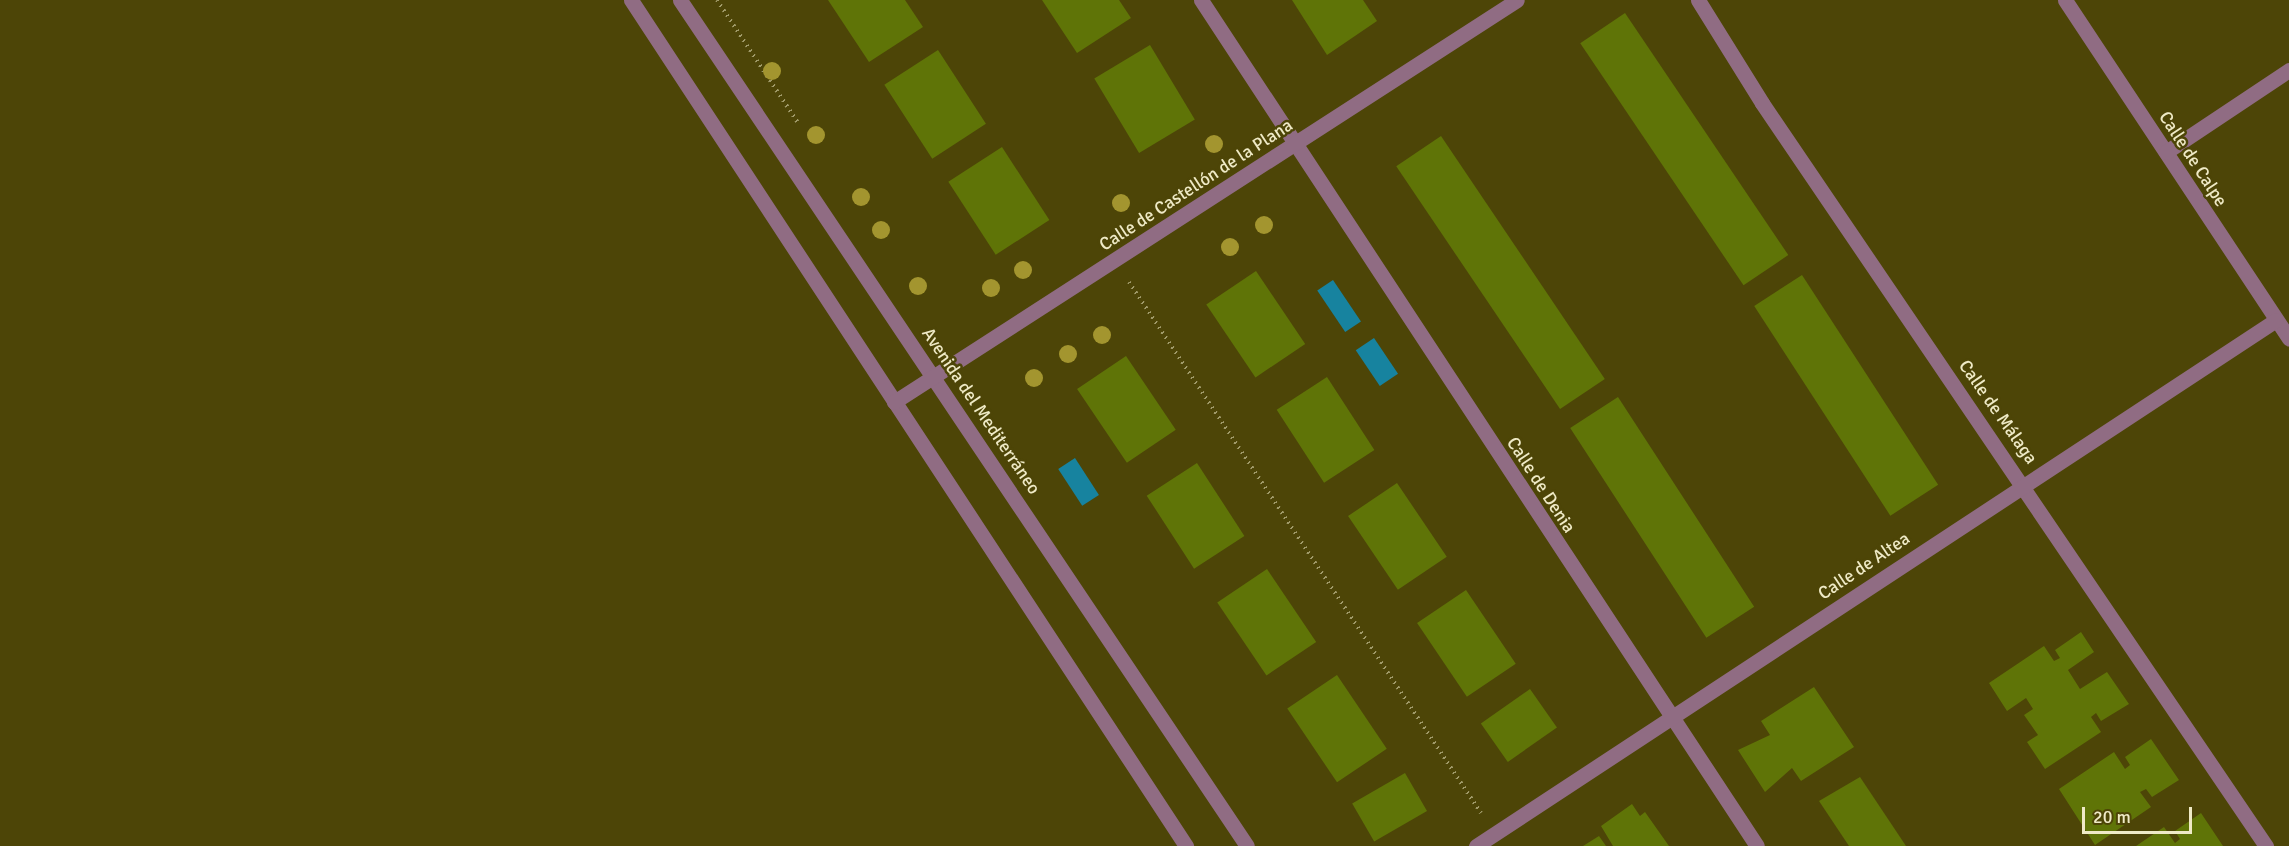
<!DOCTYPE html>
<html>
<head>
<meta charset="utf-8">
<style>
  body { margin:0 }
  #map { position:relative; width:2289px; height:846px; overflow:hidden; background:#4d4507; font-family:Signika,sans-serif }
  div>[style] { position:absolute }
  .water>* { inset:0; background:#17839f; transform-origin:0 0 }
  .building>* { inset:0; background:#5f7407; transform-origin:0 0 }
  .path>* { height:4px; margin-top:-2px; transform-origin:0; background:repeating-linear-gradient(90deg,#a09a69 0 1.5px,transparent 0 6px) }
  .minor>* { height:15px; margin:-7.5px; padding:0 7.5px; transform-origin:7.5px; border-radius:7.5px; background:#906c83 }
  .trees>* { width:18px; height:18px; margin:-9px; border-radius:50%; background:#a3952f }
  span { translate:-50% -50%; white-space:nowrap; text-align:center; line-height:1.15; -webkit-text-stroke:5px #4d4507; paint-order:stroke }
  .street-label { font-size:18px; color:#efeac6 }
  .scale { position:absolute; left:2082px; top:807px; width:110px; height:27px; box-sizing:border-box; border:3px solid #efeac6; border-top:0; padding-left:8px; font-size:18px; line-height:21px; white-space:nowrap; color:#efeac6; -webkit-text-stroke:4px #4d4507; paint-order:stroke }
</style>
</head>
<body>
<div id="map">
  <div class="water">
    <i style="left:1333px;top:280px;width:50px;height:19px;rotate:56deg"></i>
    <i style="left:1374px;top:338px;width:43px;height:22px;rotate:56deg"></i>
    <i style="left:1075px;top:458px;width:44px;height:20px;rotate:57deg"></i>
  </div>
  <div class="building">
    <i style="clip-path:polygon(828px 0,905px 0,923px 27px,869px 62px)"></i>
    <i style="clip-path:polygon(1042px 0,1119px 0,1131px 18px,1077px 53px)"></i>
    <i style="clip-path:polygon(1292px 0,1363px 0,1377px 21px,1327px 55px)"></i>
    <i style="left:1625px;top:13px;width:292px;height:54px;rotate:56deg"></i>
    <i style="left:1150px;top:45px;width:87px;height:65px;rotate:59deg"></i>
    <i style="left:938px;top:50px;width:88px;height:64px;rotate:57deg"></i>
    <i style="left:1441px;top:136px;width:293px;height:54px;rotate:56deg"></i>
    <i style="left:1002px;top:147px;width:87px;height:64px;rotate:57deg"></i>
    <i style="left:1256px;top:271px;width:88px;height:60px;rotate:56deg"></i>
    <i style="left:1802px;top:275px;width:250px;height:57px;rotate:57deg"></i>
    <i style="left:1126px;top:356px;width:89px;height:59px;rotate:56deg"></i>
    <i style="left:1327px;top:377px;width:87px;height:60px;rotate:57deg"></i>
    <i style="left:1618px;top:397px;width:250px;height:57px;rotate:57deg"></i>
    <i style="left:1197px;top:463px;width:87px;height:60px;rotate:57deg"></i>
    <i style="left:1397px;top:483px;width:89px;height:59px;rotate:56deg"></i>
    <i style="left:1267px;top:569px;width:88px;height:60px;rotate:56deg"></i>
    <i style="left:1466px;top:590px;width:89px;height:59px;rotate:56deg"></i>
    <i style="clip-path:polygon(2081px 632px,2094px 652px,2068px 670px,2080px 689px,2107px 672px,2129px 704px,2101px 721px,2096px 713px,2091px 717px,2101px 732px,2045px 769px,2027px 742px,2038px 735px,2024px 715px,2033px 709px,2026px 698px,2007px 711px,1989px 683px,2044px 646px,2054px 661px,2060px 658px,2055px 650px)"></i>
    <i style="left:1337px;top:675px;width:89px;height:60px;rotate:56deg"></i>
    <i style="clip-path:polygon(1814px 687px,1854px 747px,1801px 781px,1792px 768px,1765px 792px,1738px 750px,1770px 735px,1761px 721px)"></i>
    <i style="left:1530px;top:689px;width:47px;height:60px;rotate:55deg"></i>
    <i style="clip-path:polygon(2151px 739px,2179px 780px,2152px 797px,2146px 789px,2140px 792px,2151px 807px,2095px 845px,2059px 789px,2114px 752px,2125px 769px,2130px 765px,2125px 757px)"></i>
    <i style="left:1405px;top:773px;width:44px;height:61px;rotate:60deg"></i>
    <i style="clip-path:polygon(1860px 777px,1906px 846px,1849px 846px,1819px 801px)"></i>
    <i style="clip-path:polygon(1632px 804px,1640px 816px,1645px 812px,1669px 846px,1613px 846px,1601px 826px)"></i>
    <i style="clip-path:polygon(2201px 813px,2223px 846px,2136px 846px,2164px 827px,2175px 843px,2180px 839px,2175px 831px)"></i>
    <i style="clip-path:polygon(1599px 836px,1606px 846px,1583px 846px)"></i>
  </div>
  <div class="path">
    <i style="left:717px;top:0;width:147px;rotate:56.6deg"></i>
    <i style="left:1129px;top:282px;width:637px;rotate:56.46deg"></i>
  </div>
  <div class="minor">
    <i style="left:631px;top:0;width:1012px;rotate:56.73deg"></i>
    <i style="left:680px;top:0;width:1018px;rotate:56.17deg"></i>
    <i style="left:1201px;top:0;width:1012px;rotate:56.69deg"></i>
    <i style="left:1698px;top:0;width:121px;rotate:58.1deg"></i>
    <i style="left:1762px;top:103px;width:898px;rotate:55.85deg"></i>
    <i style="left:2065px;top:0;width:406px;rotate:56.5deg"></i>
    <i style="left:2166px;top:152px;width:148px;rotate:-33.7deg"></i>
    <i style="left:894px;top:402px;width:741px;rotate:-32.83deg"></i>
    <i style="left:1476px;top:846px;width:957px;rotate:-33.32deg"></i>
  </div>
  <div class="trees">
    <i style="left:772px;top:71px"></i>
    <i style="left:816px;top:135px"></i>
    <i style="left:1214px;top:144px"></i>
    <i style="left:861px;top:197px"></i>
    <i style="left:1121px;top:203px"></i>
    <i style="left:1264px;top:225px"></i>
    <i style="left:881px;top:230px"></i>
    <i style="left:1230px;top:247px"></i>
    <i style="left:1023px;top:270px"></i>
    <i style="left:918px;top:286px"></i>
    <i style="left:991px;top:288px"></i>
    <i style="left:1102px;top:335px"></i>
    <i style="left:1068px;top:354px"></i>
    <i style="left:1034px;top:378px"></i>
  </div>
  <div class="street-label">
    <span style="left:2193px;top:159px;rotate:57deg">Calle de Calpe</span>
    <span style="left:1196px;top:185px;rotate:-33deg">Calle de Castellón de la Plana</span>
    <span style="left:981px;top:411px;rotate:56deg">Avenida del Mediterráneo</span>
    <span style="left:1998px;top:412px;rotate:55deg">Calle de Málaga</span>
    <span style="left:1541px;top:485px;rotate:57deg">Calle de Denia</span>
    <span style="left:1864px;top:566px;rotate:-34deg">Calle de Altea</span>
  </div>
  <div class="scale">20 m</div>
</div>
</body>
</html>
